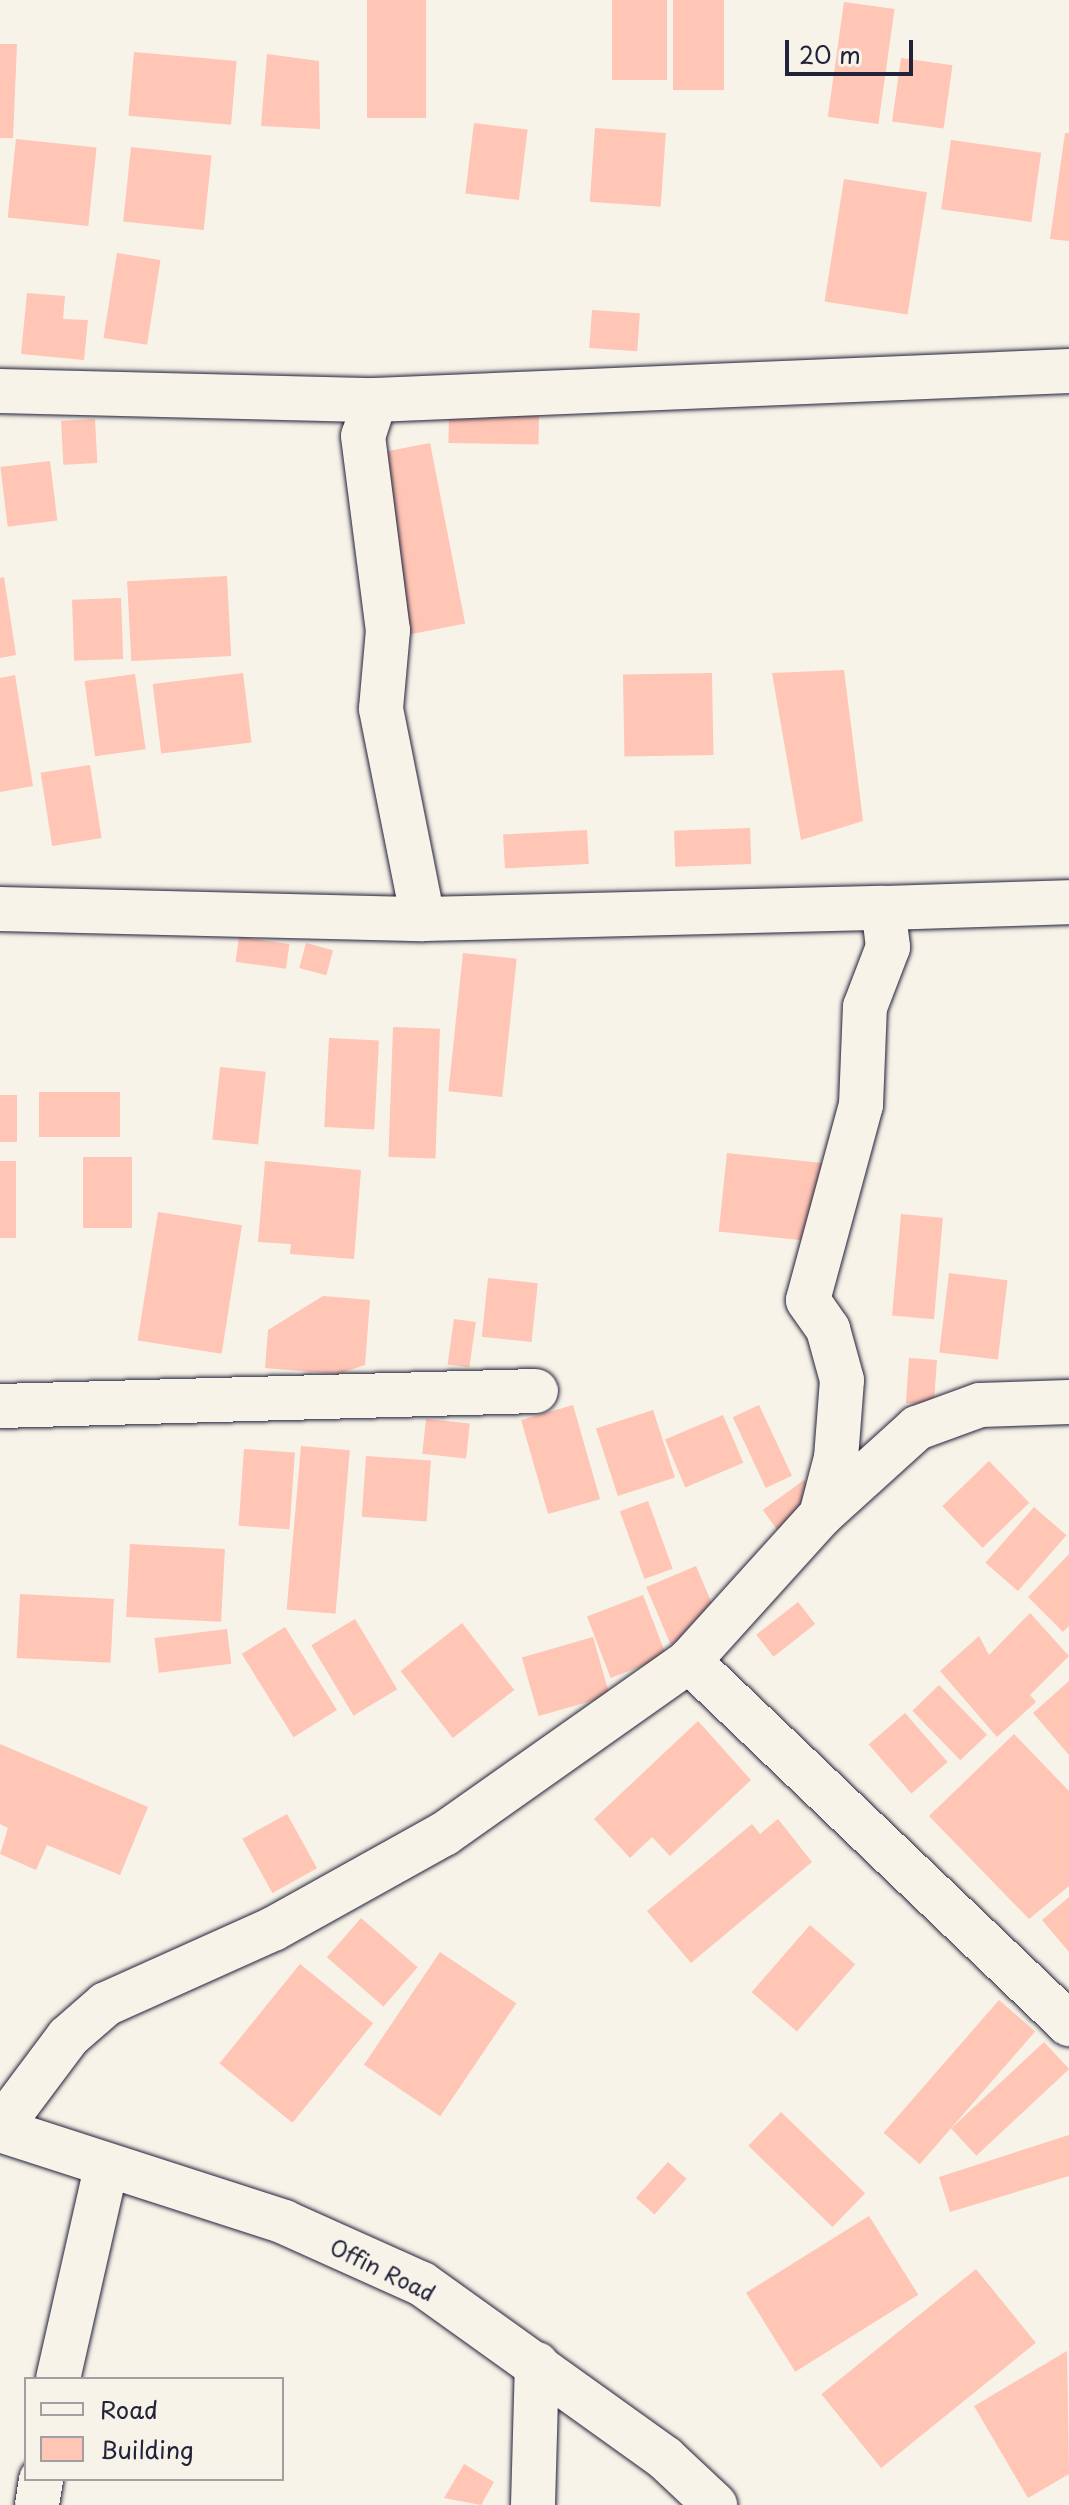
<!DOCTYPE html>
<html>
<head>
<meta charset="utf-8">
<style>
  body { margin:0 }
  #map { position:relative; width:1069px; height:2505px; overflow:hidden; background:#f7f3e8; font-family:"Playpen Sans",sans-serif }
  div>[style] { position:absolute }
  .building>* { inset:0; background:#ffc5b5; transform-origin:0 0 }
  .roads { filter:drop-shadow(0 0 2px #22223b) drop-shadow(0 0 2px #22223b) }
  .street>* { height:44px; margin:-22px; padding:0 22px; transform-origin:22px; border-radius:22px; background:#f7f3e8 }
  .secondary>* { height:44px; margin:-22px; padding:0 22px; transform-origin:22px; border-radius:22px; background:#f7f3e8 }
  span { translate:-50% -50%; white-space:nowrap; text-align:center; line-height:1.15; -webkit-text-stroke:6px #f7f3e8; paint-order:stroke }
  .street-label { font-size:22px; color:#22223b }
  .legend { position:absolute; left:24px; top:2377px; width:260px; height:104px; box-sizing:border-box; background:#f7f3e8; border:2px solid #a29fa3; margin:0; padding:10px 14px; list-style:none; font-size:24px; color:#22223b }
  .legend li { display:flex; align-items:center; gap:16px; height:40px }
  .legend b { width:40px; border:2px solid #a29fa3 }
  .scale { position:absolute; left:785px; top:40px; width:128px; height:36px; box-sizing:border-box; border:4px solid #22223b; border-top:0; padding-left:10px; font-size:24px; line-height:28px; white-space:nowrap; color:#22223b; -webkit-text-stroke:6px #f7f3e8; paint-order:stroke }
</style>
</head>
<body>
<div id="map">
  <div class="building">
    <i style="left:367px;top:0;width:59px;height:118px"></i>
    <i style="left:612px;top:0;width:55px;height:80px"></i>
    <i style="left:673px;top:0;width:51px;height:90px"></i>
    <i style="left:844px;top:2px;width:51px;height:116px;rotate:8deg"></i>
    <i style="clip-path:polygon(0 44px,17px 44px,13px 138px,0 138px)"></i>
    <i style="left:134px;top:52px;width:103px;height:64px;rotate:5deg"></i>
    <i style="clip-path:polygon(267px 54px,319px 61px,320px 129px,261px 126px)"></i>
    <i style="left:901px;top:58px;width:52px;height:64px;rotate:8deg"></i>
    <i style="left:474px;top:123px;width:54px;height:71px;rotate:7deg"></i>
    <i style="left:595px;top:128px;width:71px;height:74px;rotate:4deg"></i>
    <i style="clip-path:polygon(1065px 133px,1069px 133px,1069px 241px,1050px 239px)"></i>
    <i style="left:16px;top:139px;width:81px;height:79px;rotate:6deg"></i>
    <i style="left:951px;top:140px;width:91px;height:70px;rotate:8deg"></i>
    <i style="left:131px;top:147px;width:81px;height:75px;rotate:6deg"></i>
    <i style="left:844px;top:179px;width:84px;height:124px;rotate:9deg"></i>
    <i style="left:117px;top:253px;width:44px;height:86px;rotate:9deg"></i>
    <i style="clip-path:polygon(27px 293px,65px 296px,63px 319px,88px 320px,84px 360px,21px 354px)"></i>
    <i style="left:592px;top:310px;width:48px;height:38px;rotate:4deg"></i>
    <i style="left:449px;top:414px;width:90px;height:29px;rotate:1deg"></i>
    <i style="left:95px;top:419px;width:44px;height:34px;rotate:87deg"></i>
    <i style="left:430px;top:443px;width:184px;height:58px;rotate:79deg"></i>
    <i style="left:50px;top:461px;width:60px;height:50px;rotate:83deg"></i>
    <i style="left:227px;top:576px;width:80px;height:100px;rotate:87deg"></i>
    <i style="clip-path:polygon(4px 577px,16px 655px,0 658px,0 578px)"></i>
    <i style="left:121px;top:598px;width:61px;height:49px;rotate:88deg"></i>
    <i style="clip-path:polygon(844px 670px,863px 821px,801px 840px,772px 673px)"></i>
    <i style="left:243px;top:673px;width:70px;height:91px;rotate:83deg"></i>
    <i style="left:712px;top:673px;width:82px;height:89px;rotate:89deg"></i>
    <i style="left:135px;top:674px;width:76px;height:51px;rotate:82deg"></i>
    <i style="clip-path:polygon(15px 675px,33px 786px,0 792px,0 678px)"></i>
    <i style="left:90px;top:765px;width:74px;height:50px;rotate:81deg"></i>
    <i style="left:750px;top:828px;width:36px;height:76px;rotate:88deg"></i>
    <i style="left:587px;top:830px;width:34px;height:84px;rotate:87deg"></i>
    <i style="left:239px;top:937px;width:51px;height:25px;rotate:8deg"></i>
    <i style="left:306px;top:943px;width:28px;height:26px;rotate:15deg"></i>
    <i style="left:463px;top:953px;width:54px;height:139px;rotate:6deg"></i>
    <i style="left:393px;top:1027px;width:47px;height:130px;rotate:2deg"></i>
    <i style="left:329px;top:1038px;width:50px;height:89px;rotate:3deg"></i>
    <i style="left:220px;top:1067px;width:46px;height:73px;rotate:6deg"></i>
    <i style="left:39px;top:1092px;width:81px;height:45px"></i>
    <i style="left:0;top:1095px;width:17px;height:47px"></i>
    <i style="left:727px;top:1153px;width:96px;height:79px;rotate:6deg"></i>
    <i style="left:83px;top:1157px;width:49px;height:71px"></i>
    <i style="left:0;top:1161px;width:16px;height:77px"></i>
    <i style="clip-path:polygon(265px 1161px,361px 1170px,354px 1259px,290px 1254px,291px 1244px,258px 1242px)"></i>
    <i style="left:158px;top:1212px;width:85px;height:130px;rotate:9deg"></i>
    <i style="left:901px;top:1214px;width:42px;height:102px;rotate:5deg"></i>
    <i style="left:949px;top:1273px;width:59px;height:80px;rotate:7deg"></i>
    <i style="left:488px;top:1278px;width:50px;height:59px;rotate:6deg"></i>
    <i style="clip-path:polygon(323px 1296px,370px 1300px,365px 1365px,338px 1374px,265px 1368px,268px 1330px)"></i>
    <i style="left:454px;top:1319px;width:22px;height:46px;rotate:8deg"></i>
    <i style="left:909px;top:1358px;width:28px;height:45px;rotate:4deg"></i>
    <i style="left:573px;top:1405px;width:98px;height:54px;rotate:74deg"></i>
    <i style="left:759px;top:1405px;width:78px;height:29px;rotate:65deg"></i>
    <i style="left:653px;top:1410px;width:71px;height:60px;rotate:72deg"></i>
    <i style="left:723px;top:1415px;width:52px;height:63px;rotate:67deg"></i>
    <i style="left:426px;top:1419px;width:44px;height:35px;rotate:6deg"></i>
    <i style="left:301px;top:1446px;width:49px;height:164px;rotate:5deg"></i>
    <i style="left:244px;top:1449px;width:51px;height:77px;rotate:4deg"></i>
    <i style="left:366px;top:1456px;width:65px;height:61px;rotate:4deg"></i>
    <i style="left:989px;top:1461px;width:58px;height:65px;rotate:46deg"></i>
    <i style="left:804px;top:1480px;width:27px;height:51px;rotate:54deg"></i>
    <i style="left:648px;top:1501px;width:72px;height:30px;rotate:70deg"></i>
    <i style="left:1034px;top:1507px;width:43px;height:74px;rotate:41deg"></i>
    <i style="left:130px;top:1544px;width:95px;height:73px;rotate:3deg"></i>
    <i style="clip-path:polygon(1069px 1554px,1069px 1626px,1063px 1632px,1028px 1597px)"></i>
    <i style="left:696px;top:1566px;width:62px;height:54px;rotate:67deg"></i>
    <i style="left:20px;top:1594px;width:94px;height:64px;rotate:3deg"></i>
    <i style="left:643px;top:1595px;width:66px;height:60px;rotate:69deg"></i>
    <i style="left:798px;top:1602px;width:28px;height:53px;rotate:52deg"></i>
    <i style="clip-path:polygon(1030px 1613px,1069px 1656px,1030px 1695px,1036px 1702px,997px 1737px,940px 1671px,979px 1636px,989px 1655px)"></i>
    <i style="left:355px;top:1619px;width:82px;height:51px;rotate:59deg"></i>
    <i style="left:462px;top:1623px;width:85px;height:78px;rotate:52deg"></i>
    <i style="left:285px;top:1627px;width:98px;height:51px;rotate:58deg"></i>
    <i style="left:227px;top:1629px;width:35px;height:73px;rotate:83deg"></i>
    <i style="left:593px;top:1637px;width:61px;height:74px;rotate:74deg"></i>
    <i style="clip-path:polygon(1069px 1681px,1069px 1755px,1033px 1713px)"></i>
    <i style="left:939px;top:1685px;width:69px;height:37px;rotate:46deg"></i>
    <i style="left:905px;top:1713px;width:65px;height:48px;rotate:49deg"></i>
    <i style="clip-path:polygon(698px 1721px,751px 1780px,670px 1856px,652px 1837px,630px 1858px,594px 1819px)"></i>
    <i style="clip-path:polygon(1014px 1734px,1069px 1791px,1069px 1886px,1029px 1919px,929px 1816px)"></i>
    <i style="clip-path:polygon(0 1744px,148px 1807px,120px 1875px,47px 1845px,36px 1870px,0 1854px,8px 1828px,0 1824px)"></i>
    <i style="left:287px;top:1814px;width:62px;height:51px;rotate:61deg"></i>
    <i style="clip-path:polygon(778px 1819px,812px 1862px,691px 1963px,647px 1911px,752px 1824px,760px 1834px)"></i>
    <i style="clip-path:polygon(1069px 1897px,1069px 1952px,1042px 1920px)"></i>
    <i style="left:361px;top:1918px;width:75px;height:52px;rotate:41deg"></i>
    <i style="left:810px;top:1925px;width:60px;height:89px;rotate:41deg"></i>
    <i style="left:440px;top:1952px;width:92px;height:136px;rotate:34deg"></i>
    <i style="left:300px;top:1964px;width:94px;height:128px;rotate:39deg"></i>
    <i style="left:999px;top:2000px;width:48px;height:176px;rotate:41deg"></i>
    <i style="left:1044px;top:2042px;width:37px;height:127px;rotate:47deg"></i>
    <i style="left:781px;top:2112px;width:117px;height:47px;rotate:44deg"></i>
    <i style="clip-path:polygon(1069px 2135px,1069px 2176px,950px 2212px,939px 2177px)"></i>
    <i style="left:668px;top:2162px;width:25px;height:48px;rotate:42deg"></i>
    <i style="left:869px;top:2216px;width:93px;height:145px;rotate:58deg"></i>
    <i style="left:976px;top:2269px;width:95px;height:199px;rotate:51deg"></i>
    <i style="clip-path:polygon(1067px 2351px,1069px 2474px,1028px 2498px,974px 2406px)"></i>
    <i style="clip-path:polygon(464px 2464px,494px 2482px,481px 2505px,444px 2498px)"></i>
  </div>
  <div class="roads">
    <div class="street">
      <i style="left:0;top:391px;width:375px;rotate:1.4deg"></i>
      <i style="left:375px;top:400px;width:695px;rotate:-2.39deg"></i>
      <i style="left:375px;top:400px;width:38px;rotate:108deg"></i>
      <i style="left:363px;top:436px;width:196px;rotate:82.7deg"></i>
      <i style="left:388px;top:630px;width:79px;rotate:95.1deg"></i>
      <i style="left:381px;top:709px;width:214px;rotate:78.7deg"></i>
      <i style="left:423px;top:919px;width:460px;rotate:-1.4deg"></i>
      <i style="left:0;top:909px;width:423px;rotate:1.4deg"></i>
      <i style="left:0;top:1406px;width:536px;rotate:-1.6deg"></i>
      <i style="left:821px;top:1515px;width:59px;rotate:-75.3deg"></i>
      <i style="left:836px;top:1458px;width:78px;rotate:-85.6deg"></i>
      <i style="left:842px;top:1380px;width:53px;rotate:-105.4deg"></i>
      <i style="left:828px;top:1329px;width:35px;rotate:-125deg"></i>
      <i style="left:808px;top:1300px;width:202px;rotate:-74.8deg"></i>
      <i style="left:861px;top:1105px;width:98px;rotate:-87.7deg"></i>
      <i style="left:865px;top:1007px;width:64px;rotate:-69deg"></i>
      <i style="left:888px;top:947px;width:39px;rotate:-97deg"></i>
      <i style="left:883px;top:908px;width:186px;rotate:-1.8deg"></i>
      <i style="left:689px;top:1661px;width:526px;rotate:43.69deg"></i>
      <i style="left:0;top:2128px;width:114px;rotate:-53.2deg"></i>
      <i style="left:68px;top:2037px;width:50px;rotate:-41deg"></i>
      <i style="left:106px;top:2004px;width:183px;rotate:-24.2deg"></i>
      <i style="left:273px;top:1929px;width:196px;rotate:-29.1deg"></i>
      <i style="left:444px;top:1834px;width:300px;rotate:-35.2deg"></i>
      <i style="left:689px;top:1661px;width:197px;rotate:-47.9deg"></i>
      <i style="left:821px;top:1515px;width:130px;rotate:-42.2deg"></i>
      <i style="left:917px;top:1428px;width:67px;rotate:-20.1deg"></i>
      <i style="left:980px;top:1405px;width:89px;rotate:-1.9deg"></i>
      <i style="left:58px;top:2379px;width:217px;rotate:-77.2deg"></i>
      <i style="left:37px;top:2505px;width:26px;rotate:-81deg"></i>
      <i style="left:533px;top:2505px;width:141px;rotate:-88.4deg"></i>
    </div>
    <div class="secondary">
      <i style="left:0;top:2130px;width:299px;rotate:17.9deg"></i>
      <i style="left:284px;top:2222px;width:151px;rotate:24.2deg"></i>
      <i style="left:422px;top:2284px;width:299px;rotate:35.6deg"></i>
      <i style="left:665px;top:2458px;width:69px;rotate:43.2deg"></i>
    </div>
  </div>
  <div class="street-label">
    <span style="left:383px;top:2269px;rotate:26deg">Offin Road</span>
  </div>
  <ul class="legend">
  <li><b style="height:10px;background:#f7f3e8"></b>Road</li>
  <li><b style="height:22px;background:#ffc5b5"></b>Building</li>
  </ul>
  <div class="scale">20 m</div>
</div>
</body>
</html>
